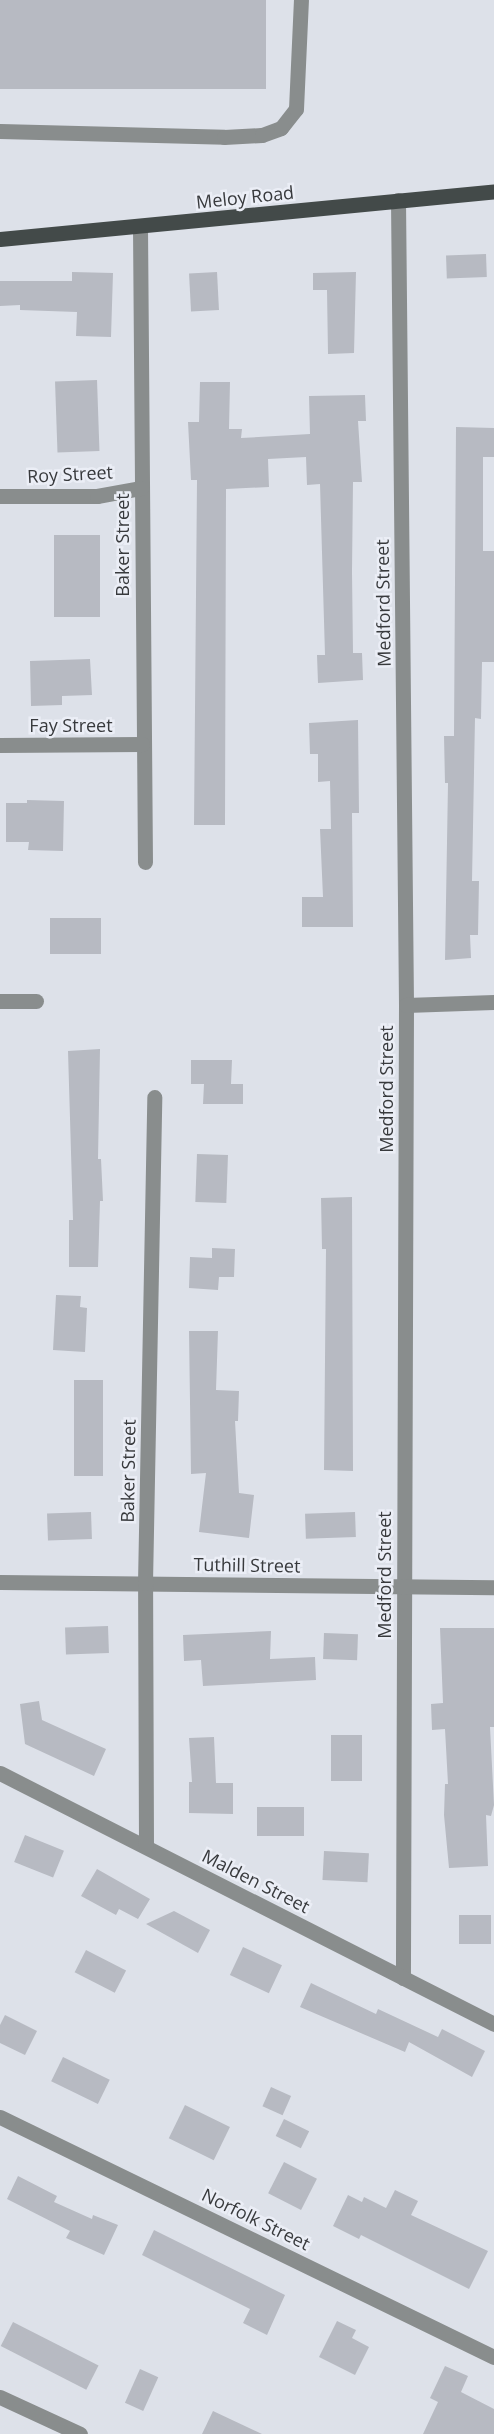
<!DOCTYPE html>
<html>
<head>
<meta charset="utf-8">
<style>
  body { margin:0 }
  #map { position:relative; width:494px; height:2434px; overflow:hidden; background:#dde1e9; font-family:"Open Sans",sans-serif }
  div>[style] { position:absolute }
  .building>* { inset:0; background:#b7bac2; transform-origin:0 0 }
  .minor>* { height:15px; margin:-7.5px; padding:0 7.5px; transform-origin:7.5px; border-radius:7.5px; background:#898d8d }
  .major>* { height:15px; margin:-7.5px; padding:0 7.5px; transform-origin:7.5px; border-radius:7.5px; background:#434a49 }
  span { translate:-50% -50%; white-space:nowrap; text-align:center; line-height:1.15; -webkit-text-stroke:5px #ebeef6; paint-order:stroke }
  .street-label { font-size:18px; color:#383a3d }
</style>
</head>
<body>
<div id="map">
  <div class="building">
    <i style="left:0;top:0;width:266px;height:89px"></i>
    <i style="left:486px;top:254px;width:23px;height:40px;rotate:88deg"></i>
    <i style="clip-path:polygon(72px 272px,113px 273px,111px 337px,76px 336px,77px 312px,20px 310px,20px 305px,0 306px,0 281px,72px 281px)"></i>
    <i style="left:217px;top:272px;width:38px;height:28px;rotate:87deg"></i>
    <i style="clip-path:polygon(356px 272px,354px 353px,328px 354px,327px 290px,313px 290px,313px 273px)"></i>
    <i style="left:97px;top:380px;width:71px;height:42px;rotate:88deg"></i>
    <i style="clip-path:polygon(200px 382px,230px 382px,229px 429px,242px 429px,241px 438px,310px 434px,309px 396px,365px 395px,366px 421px,358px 421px,362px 482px,353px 482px,352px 572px,353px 653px,362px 653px,363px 680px,318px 683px,317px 655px,325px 655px,320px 484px,307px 485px,306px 457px,268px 459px,269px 487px,226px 489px,225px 825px,194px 825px,197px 480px,191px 480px,188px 422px,199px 422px)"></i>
    <i style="clip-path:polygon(456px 427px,494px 428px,494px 457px,483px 457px,483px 551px,494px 551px,494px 662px,482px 662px,481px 719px,475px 718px,472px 881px,479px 881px,478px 935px,470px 935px,471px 958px,445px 960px,448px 783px,445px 783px,444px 736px,454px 736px)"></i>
    <i style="left:100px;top:535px;width:82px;height:46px;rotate:90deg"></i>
    <i style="clip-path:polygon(90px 659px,92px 695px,62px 696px,62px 705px,31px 706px,30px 661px)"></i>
    <i style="clip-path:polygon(358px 720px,359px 813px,352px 813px,353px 927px,302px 927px,302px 897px,323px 897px,320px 829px,331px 829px,330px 781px,318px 782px,318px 754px,310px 754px,309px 723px)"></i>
    <i style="clip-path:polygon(27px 800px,64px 801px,63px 851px,28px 850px,29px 842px,6px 842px,6px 803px,27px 803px)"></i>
    <i style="left:50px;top:918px;width:51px;height:36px"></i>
    <i style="clip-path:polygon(100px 1049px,98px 1159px,101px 1159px,103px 1201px,100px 1201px,98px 1267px,69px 1267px,69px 1220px,73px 1220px,68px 1051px)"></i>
    <i style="clip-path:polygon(191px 1060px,232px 1060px,231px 1084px,243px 1084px,243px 1104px,203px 1104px,204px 1084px,191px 1084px)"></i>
    <i style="left:197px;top:1154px;width:31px;height:48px;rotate:2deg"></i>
    <i style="clip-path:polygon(352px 1197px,353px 1471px,324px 1470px,326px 1249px,322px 1249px,321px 1198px)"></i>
    <i style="clip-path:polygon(212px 1248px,235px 1249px,234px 1277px,219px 1277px,218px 1290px,189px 1288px,190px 1257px,212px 1258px)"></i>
    <i style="clip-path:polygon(56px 1295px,81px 1296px,80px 1307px,87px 1308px,85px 1352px,53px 1350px)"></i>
    <i style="clip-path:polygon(189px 1331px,218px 1331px,216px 1390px,239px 1391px,238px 1421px,235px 1421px,239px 1493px,254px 1495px,249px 1538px,199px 1532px,206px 1473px,191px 1474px)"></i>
    <i style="left:74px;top:1380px;width:29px;height:96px"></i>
    <i style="left:91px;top:1512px;width:27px;height:44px;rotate:88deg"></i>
    <i style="left:355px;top:1512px;width:25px;height:50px;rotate:88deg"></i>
    <i style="left:108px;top:1626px;width:27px;height:43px;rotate:88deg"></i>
    <i style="clip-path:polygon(440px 1628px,494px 1628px,494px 1727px,490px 1727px,494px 1805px,491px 1816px,486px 1815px,488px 1866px,449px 1868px,444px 1815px,445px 1784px,448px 1784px,445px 1729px,432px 1730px,431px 1704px,443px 1703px)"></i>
    <i style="clip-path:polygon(271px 1631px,270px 1659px,315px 1657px,316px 1680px,203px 1686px,201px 1660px,184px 1661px,183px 1635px)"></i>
    <i style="left:324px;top:1633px;width:34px;height:26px;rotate:2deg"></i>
    <i style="clip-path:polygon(39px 1701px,42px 1720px,106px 1749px,94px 1776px,25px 1744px,20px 1704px)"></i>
    <i style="left:331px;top:1735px;width:31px;height:46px"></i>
    <i style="clip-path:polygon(214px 1737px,216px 1783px,233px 1783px,233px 1814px,189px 1813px,189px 1782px,192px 1782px,189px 1738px)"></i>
    <i style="left:304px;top:1807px;width:29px;height:47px;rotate:90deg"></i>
    <i style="left:25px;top:1835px;width:42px;height:29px;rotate:22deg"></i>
    <i style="left:324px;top:1851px;width:45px;height:29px;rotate:3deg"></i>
    <i style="clip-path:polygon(97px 1869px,150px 1899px,138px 1919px,119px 1909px,116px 1915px,81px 1896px)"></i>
    <i style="clip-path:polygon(174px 1911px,210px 1930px,198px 1953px,146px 1924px)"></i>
    <i style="left:459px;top:1915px;width:32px;height:29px"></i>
    <i style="left:243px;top:1947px;width:43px;height:31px;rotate:25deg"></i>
    <i style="left:86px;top:1950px;width:45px;height:25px;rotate:27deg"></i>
    <i style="clip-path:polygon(311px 1983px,376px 2014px,378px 2009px,438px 2037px,442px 2029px,485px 2051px,472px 2077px,409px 2042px,405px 2052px,300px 2007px)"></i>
    <i style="clip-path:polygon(5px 2015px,37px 2031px,25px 2055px,0 2043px,0 2025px)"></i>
    <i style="left:63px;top:2057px;width:52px;height:27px;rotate:26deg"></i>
    <i style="left:271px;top:2087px;width:22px;height:21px;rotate:24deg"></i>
    <i style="left:185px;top:2105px;width:50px;height:37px;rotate:26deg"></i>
    <i style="left:284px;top:2119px;width:28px;height:19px;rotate:26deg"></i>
    <i style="left:284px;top:2162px;width:37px;height:35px;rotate:27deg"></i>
    <i style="clip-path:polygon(18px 2176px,57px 2196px,54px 2202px,92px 2219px,93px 2215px,118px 2225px,104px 2255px,66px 2238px,70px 2231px,7px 2199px)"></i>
    <i style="clip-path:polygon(395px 2190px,418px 2201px,411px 2215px,488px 2251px,469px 2289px,361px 2235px,359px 2239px,333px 2226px,348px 2195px,362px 2202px,364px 2197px,386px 2208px)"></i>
    <i style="clip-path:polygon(154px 2230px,285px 2295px,267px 2335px,243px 2323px,250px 2309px,142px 2255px)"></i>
    <i style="clip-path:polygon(337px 2321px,356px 2330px,352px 2338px,369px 2347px,355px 2375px,319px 2357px)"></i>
    <i style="left:13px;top:2322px;width:96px;height:27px;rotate:27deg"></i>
    <i style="clip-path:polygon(445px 2366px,468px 2376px,461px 2392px,494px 2409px,494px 2434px,423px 2434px,438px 2402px,430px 2398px)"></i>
    <i style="left:140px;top:2369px;width:20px;height:37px;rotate:24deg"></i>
    <i style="clip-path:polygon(213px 2411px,262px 2434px,202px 2434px)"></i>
  </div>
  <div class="minor">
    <i style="left:0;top:131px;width:224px;rotate:1.5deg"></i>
    <i style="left:224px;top:137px;width:38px;rotate:-3deg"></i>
    <i style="left:262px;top:135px;width:20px;rotate:-20deg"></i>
    <i style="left:281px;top:128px;width:24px;rotate:-52deg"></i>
    <i style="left:296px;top:109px;width:109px;rotate:-87.4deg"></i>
    <i style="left:398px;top:200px;width:805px;rotate:89.43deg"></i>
    <i style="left:406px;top:1005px;width:973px;rotate:90.18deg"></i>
    <i style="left:140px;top:227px;width:635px;rotate:89.55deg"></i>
    <i style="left:0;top:496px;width:97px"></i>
    <i style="left:97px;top:496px;width:45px;rotate:-10.3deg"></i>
    <i style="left:0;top:745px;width:142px;rotate:-0.4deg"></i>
    <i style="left:0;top:1001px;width:36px"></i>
    <i style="left:406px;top:1005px;width:88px;rotate:-2deg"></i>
    <i style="left:0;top:1582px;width:494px;rotate:0.6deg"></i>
    <i style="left:0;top:1773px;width:554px;rotate:26.93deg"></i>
    <i style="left:146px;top:1846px;width:263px;rotate:-90.2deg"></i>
    <i style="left:145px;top:1583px;width:486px;rotate:-88.9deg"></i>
    <i style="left:0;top:2117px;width:549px;rotate:25.91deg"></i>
    <i style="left:0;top:2397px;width:88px;rotate:24.8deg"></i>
  </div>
  <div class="major">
    <i style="left:0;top:239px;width:496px;rotate:-5.5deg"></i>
  </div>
  <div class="street-label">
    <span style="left:245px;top:197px;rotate:-6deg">Meloy Road</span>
    <span style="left:70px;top:474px;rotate:-3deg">Roy Street</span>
    <span style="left:122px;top:545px;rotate:-90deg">Baker Street</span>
    <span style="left:383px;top:603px;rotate:-91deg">Medford Street</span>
    <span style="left:71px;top:725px">Fay Street</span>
    <span style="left:386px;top:1089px;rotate:-90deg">Medford Street</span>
    <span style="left:128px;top:1471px;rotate:-89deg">Baker Street</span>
    <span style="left:247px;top:1565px;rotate:1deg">Tuthill Street</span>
    <span style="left:384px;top:1575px;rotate:-90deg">Medford Street</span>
    <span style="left:256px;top:1881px;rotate:27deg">Malden Street</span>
    <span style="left:256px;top:2219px;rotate:26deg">Norfolk Street</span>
  </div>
</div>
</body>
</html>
